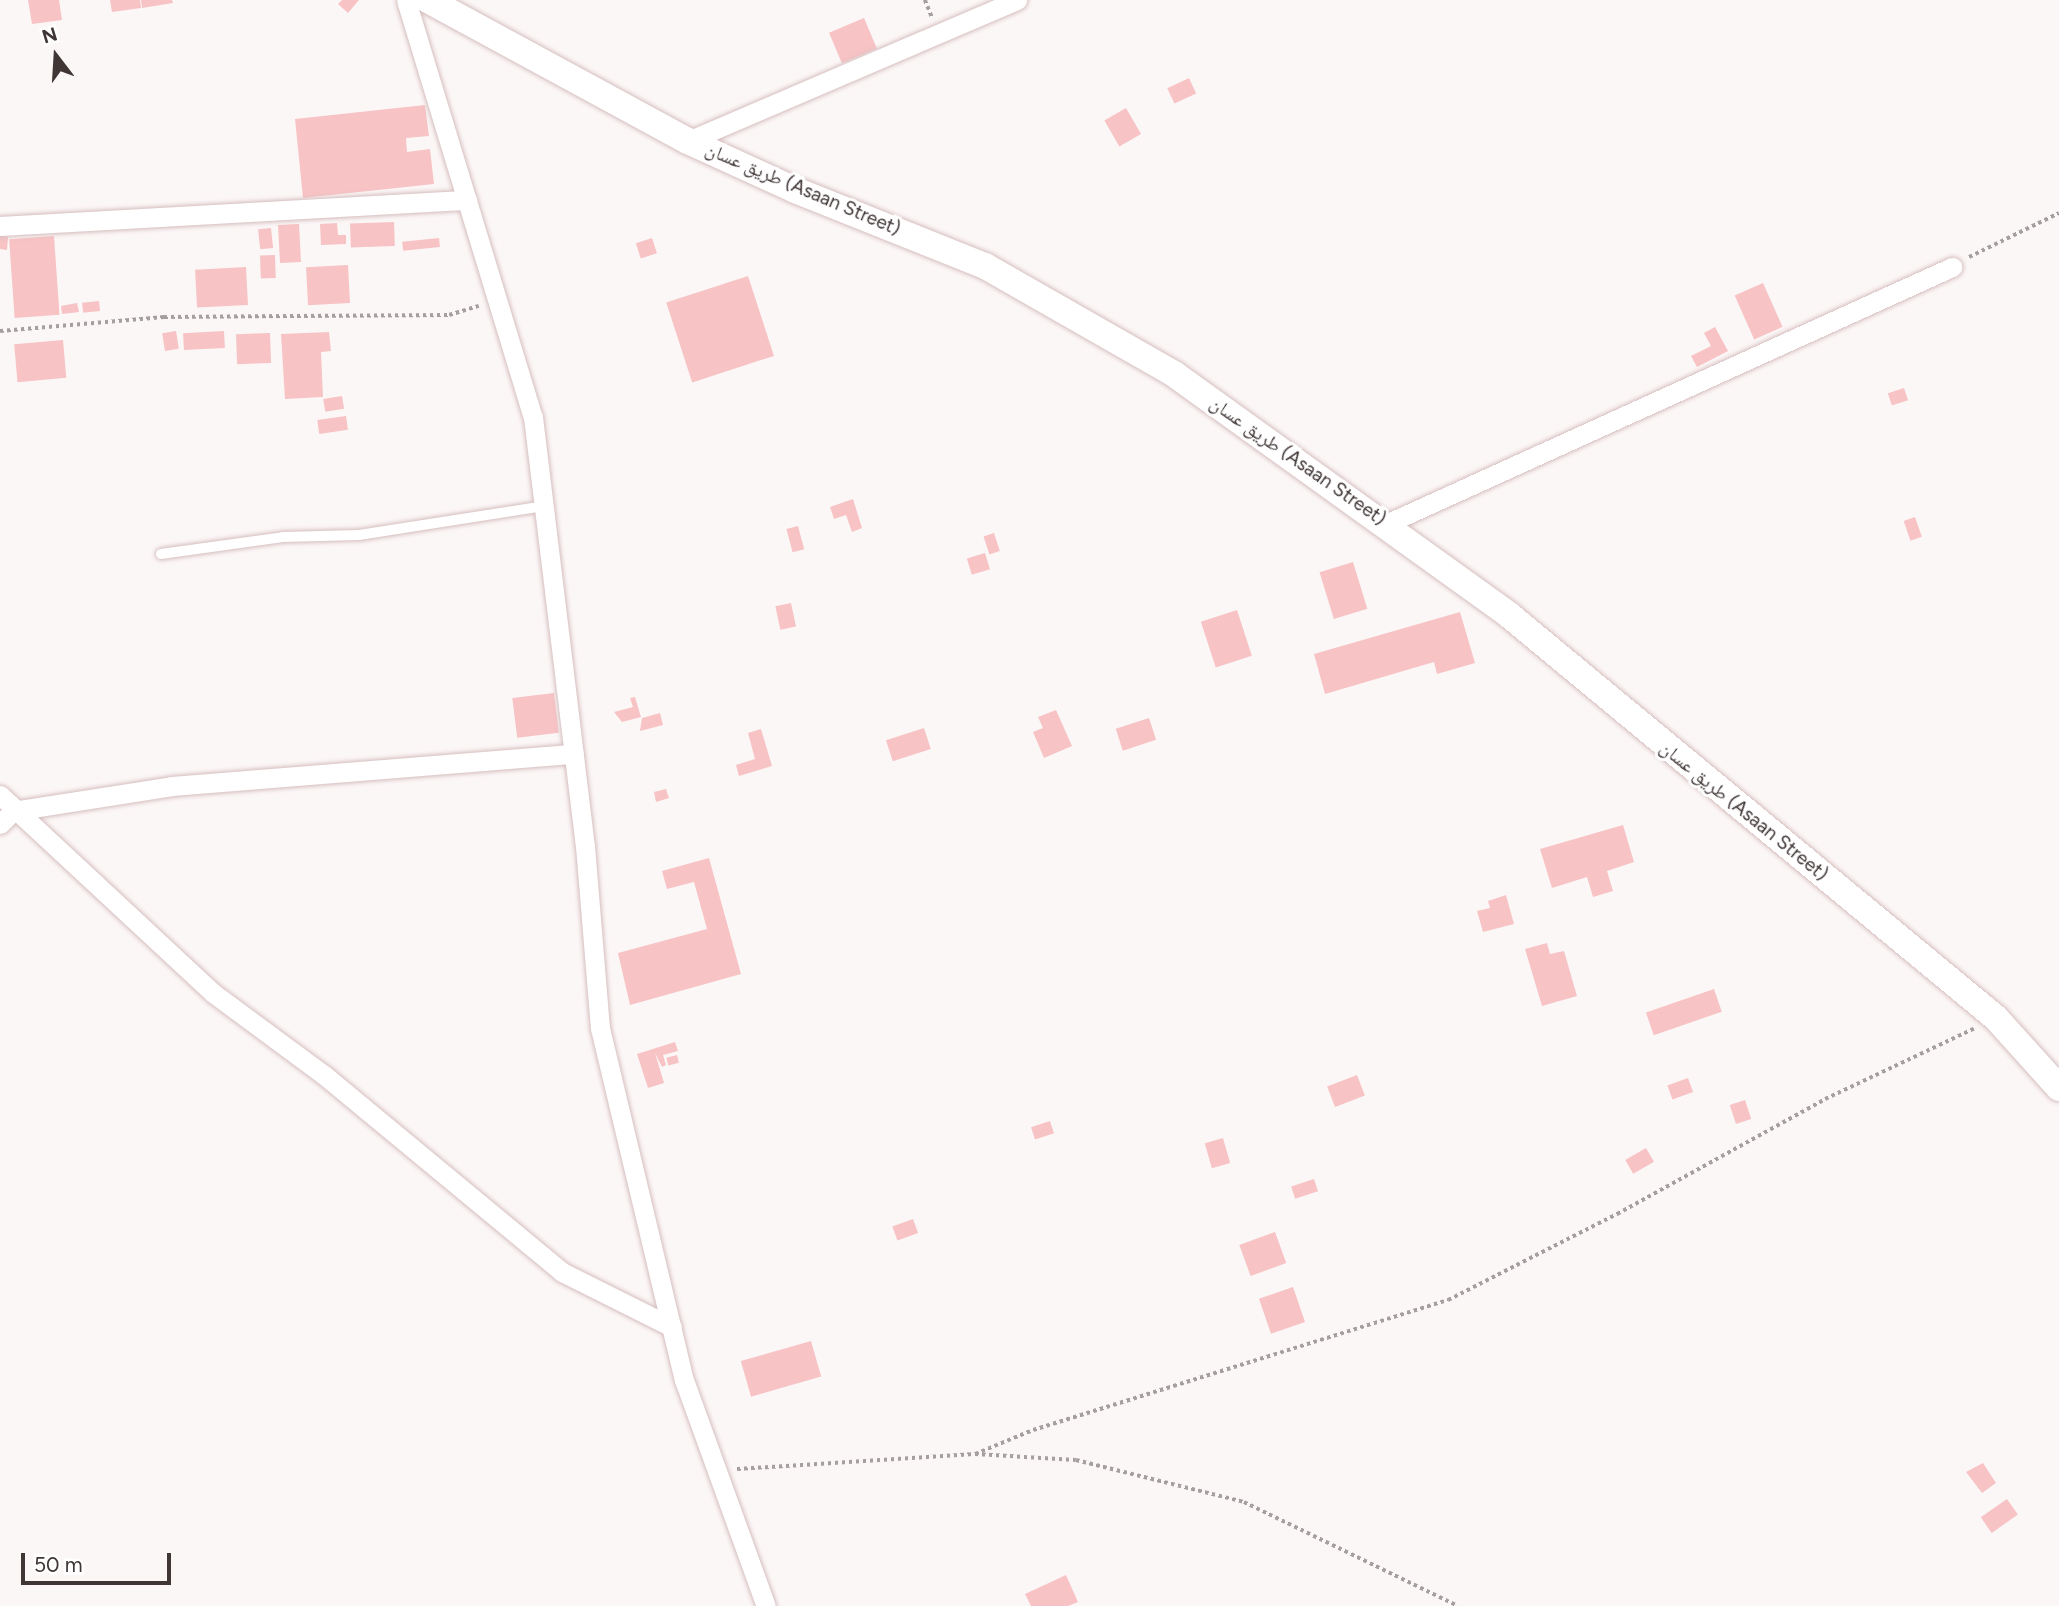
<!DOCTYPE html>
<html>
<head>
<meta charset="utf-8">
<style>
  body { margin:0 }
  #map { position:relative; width:2059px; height:1606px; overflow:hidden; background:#fcf7f7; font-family:Figtree,"Noto Naskh Arabic",sans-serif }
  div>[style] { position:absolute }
  .building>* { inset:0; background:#f7c3c5; transform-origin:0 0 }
  .path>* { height:3.5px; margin-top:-1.75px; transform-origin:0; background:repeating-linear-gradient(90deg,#a69f9f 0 3.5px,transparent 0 7px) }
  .roads { filter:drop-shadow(0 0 2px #d6bebf) drop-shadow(0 0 2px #d6bebf) }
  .lane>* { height:10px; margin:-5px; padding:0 5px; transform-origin:5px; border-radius:5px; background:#fff }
  .street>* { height:19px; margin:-9.5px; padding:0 9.5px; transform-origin:9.5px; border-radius:9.5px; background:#fff }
  .secondary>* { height:26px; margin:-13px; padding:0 13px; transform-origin:13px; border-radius:13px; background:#fff }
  span { translate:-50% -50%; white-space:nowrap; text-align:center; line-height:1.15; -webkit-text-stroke:6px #fff; paint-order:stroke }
  .street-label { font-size:19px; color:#403636 }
  .north { position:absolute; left:21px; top:21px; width:70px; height:70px; -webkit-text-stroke:5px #fff; paint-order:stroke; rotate:343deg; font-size:19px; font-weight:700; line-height:28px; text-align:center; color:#403636 }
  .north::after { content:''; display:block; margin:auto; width:24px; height:32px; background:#403636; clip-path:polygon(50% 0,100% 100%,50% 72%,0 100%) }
  .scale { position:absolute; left:21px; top:1553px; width:150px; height:32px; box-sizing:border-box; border:4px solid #403636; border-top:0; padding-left:9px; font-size:21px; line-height:24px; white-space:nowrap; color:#403636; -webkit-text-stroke:5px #fff; paint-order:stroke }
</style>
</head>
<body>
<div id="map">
  <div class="building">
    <i style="clip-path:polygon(28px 0,59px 0,62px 20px,32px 24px)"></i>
    <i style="clip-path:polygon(110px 0,140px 0,141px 8px,112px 12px)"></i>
    <i style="clip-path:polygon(141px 0,172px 0,173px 3px,142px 8px)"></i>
    <i style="clip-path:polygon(342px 0,359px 0,348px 13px,338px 4px)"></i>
    <i style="left:864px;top:18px;width:33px;height:38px;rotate:67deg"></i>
    <i style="left:1189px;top:78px;width:17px;height:24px;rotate:65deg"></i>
    <i style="clip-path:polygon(425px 105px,429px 136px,406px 138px,407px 152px,430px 149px,434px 184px,303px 198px,295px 119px)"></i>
    <i style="left:1126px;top:108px;width:30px;height:25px;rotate:60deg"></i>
    <i style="left:394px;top:222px;width:24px;height:44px;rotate:88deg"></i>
    <i style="clip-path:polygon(337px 223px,338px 235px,346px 235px,346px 244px,321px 245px,320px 224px)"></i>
    <i style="left:299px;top:224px;width:38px;height:21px;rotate:87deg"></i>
    <i style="left:271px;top:228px;width:20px;height:13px;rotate:84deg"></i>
    <i style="clip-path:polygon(0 236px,8px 237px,7px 250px,0 249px)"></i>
    <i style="left:54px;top:236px;width:79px;height:45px;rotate:86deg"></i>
    <i style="left:439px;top:238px;width:9px;height:37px;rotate:84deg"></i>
    <i style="left:652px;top:238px;width:16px;height:17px;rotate:72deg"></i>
    <i style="left:275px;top:255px;width:23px;height:15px;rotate:88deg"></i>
    <i style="left:348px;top:265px;width:38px;height:42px;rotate:87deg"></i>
    <i style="left:246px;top:267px;width:38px;height:51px;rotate:87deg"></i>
    <i style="left:748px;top:276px;width:84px;height:86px;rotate:72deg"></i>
    <i style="left:1763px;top:283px;width:48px;height:31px;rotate:66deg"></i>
    <i style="left:99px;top:301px;width:10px;height:17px;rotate:84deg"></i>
    <i style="clip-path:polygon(77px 303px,79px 312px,62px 314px,61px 306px)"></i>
    <i style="clip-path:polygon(1715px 327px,1728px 351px,1697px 367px,1691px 356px,1711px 346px,1704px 333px)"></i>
    <i style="left:176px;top:331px;width:18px;height:14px;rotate:81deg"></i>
    <i style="left:224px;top:331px;width:17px;height:41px;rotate:87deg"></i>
    <i style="clip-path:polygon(329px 332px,331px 351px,321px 352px,323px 397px,285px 399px,281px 334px)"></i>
    <i style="left:270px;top:333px;width:30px;height:34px;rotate:88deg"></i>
    <i style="left:63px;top:340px;width:38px;height:49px;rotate:85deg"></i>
    <i style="left:1904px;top:388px;width:13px;height:17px;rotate:72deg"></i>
    <i style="left:342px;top:396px;width:13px;height:19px;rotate:81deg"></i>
    <i style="left:346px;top:416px;width:14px;height:29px;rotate:82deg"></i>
    <i style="clip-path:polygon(853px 499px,862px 528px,852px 532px,846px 515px,834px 519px,830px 507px)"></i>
    <i style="left:1915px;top:517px;width:21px;height:12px;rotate:71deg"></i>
    <i style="left:798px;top:526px;width:24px;height:12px;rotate:75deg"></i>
    <i style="left:994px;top:533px;width:19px;height:11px;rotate:72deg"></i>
    <i style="left:985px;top:553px;width:17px;height:19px;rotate:73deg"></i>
    <i style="left:1353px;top:562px;width:49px;height:35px;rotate:73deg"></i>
    <i style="left:791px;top:603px;width:24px;height:16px;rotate:78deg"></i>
    <i style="left:1237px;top:610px;width:48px;height:38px;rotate:72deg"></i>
    <i style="clip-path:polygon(1460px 612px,1475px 663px,1437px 674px,1434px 662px,1325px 694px,1314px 654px)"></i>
    <i style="left:554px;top:693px;width:40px;height:42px;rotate:83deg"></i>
    <i style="clip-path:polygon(635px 697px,641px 717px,622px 722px,614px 712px,633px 707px,630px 698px)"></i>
    <i style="clip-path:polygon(1056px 710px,1072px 746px,1044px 758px,1033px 732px,1043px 728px,1038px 717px)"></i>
    <i style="clip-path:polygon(660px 713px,663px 725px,640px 731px,642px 718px)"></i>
    <i style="left:1149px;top:718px;width:23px;height:35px;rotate:72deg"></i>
    <i style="left:924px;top:728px;width:22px;height:40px;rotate:72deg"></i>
    <i style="clip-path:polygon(761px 729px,772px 766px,739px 776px,736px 765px,755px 759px,748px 733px)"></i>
    <i style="clip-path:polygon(666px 789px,669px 798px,656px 802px,654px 792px)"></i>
    <i style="clip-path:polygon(1623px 825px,1634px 862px,1607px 871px,1613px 891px,1593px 897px,1587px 877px,1552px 888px,1540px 849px)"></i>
    <i style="clip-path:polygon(709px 858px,741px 974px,630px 1005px,618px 953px,707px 929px,694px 882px,667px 889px,662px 871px)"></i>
    <i style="clip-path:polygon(1506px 895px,1514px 924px,1483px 932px,1477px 911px,1490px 908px,1488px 901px)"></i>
    <i style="clip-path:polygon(1547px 943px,1550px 954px,1564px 951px,1577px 996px,1542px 1006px,1525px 949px)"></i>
    <i style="left:1714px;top:989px;width:24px;height:72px;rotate:71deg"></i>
    <i style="clip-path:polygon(675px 1042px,678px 1051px,663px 1055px,666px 1065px,662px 1067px,655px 1053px,664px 1083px,648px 1088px,637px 1054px)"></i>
    <i style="left:677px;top:1055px;width:8px;height:11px;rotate:76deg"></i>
    <i style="left:1357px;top:1075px;width:22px;height:32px;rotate:69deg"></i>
    <i style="left:1688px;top:1078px;width:15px;height:22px;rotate:70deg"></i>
    <i style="left:1745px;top:1100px;width:20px;height:16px;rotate:72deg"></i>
    <i style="left:1050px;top:1121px;width:13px;height:20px;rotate:72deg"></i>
    <i style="left:1223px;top:1138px;width:26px;height:19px;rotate:74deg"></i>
    <i style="left:1646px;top:1148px;width:16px;height:24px;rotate:60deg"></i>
    <i style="left:1314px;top:1179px;width:13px;height:24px;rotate:72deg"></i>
    <i style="left:913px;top:1219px;width:15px;height:22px;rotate:70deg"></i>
    <i style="left:1275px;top:1232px;width:33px;height:38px;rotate:70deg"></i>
    <i style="left:1293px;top:1287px;width:37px;height:36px;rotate:71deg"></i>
    <i style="left:811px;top:1341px;width:37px;height:73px;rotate:74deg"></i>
    <i style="clip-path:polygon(1983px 1463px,1996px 1483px,1982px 1493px,1966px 1472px)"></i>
    <i style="left:2007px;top:1499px;width:19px;height:32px;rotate:55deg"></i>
    <i style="clip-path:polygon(1066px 1575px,1078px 1602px,1068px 1606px,1031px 1606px,1025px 1594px)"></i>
  </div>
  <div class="path">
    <i style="left:925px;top:0;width:18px;rotate:68deg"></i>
    <i style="left:1969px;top:257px;width:100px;rotate:-26.1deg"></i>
    <i style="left:0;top:331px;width:165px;rotate:-4.9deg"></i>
    <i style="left:164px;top:317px;width:285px;rotate:-0.4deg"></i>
    <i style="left:449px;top:315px;width:31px;rotate:-17deg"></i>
    <i style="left:975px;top:1454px;width:63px;rotate:-22.5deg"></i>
    <i style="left:1033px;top:1430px;width:435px;rotate:-17.4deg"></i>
    <i style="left:1448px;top:1300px;width:190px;rotate:-27deg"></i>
    <i style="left:1617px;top:1214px;width:238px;rotate:-28.9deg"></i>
    <i style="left:1825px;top:1099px;width:166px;rotate:-25.3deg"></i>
    <i style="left:737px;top:1469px;width:238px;rotate:-3.6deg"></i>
    <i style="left:975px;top:1454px;width:101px;rotate:3.4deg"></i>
    <i style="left:1076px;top:1460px;width:173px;rotate:14deg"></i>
    <i style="left:1244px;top:1502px;width:238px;rotate:25.9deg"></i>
  </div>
  <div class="roads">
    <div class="lane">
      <i style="left:161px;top:554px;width:123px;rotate:-7.9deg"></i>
      <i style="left:283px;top:537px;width:76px;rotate:-1.5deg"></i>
      <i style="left:359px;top:535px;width:187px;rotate:-8.9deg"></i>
    </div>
    <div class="street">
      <i style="left:406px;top:0;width:436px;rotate:73.1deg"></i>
      <i style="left:533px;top:417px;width:432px;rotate:83.1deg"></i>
      <i style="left:585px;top:846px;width:183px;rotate:85.3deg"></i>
      <i style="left:600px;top:1028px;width:362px;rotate:76.6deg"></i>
      <i style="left:684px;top:1380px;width:240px;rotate:70.1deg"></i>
      <i style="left:688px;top:141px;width:358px;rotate:-23.2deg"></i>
      <i style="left:0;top:226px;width:468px;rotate:-3.2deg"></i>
      <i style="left:1386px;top:524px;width:622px;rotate:-24.42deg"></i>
      <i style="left:0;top:795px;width:291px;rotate:42.9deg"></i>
      <i style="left:213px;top:993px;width:138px;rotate:36.5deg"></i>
      <i style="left:324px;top:1075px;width:309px;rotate:39.6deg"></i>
      <i style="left:562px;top:1272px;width:123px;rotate:26.6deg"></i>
      <i style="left:0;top:824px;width:18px;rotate:-45deg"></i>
      <i style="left:13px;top:811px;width:161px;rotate:-8.9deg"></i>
      <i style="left:172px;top:786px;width:403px;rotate:-4.6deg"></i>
    </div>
    <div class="secondary">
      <i style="left:428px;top:0;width:296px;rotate:28.5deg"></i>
      <i style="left:688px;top:141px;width:118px;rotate:24.6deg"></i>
      <i style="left:795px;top:190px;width:205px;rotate:21.8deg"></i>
      <i style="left:985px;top:266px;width:218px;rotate:29.7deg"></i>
      <i style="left:1174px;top:374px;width:413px;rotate:35.7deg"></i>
      <i style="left:1509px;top:615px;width:632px;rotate:39.61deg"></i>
      <i style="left:1996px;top:1018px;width:94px;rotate:48deg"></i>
    </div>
  </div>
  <div class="street-label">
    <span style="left:803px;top:189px;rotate:23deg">طريق عسان (Asaan Street)</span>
    <span style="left:1298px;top:461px;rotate:35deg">طريق عسان (Asaan Street)</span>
    <span style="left:1744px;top:811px;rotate:39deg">طريق عسان (Asaan Street)</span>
  </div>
  <div class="north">N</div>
  <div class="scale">50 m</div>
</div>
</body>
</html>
